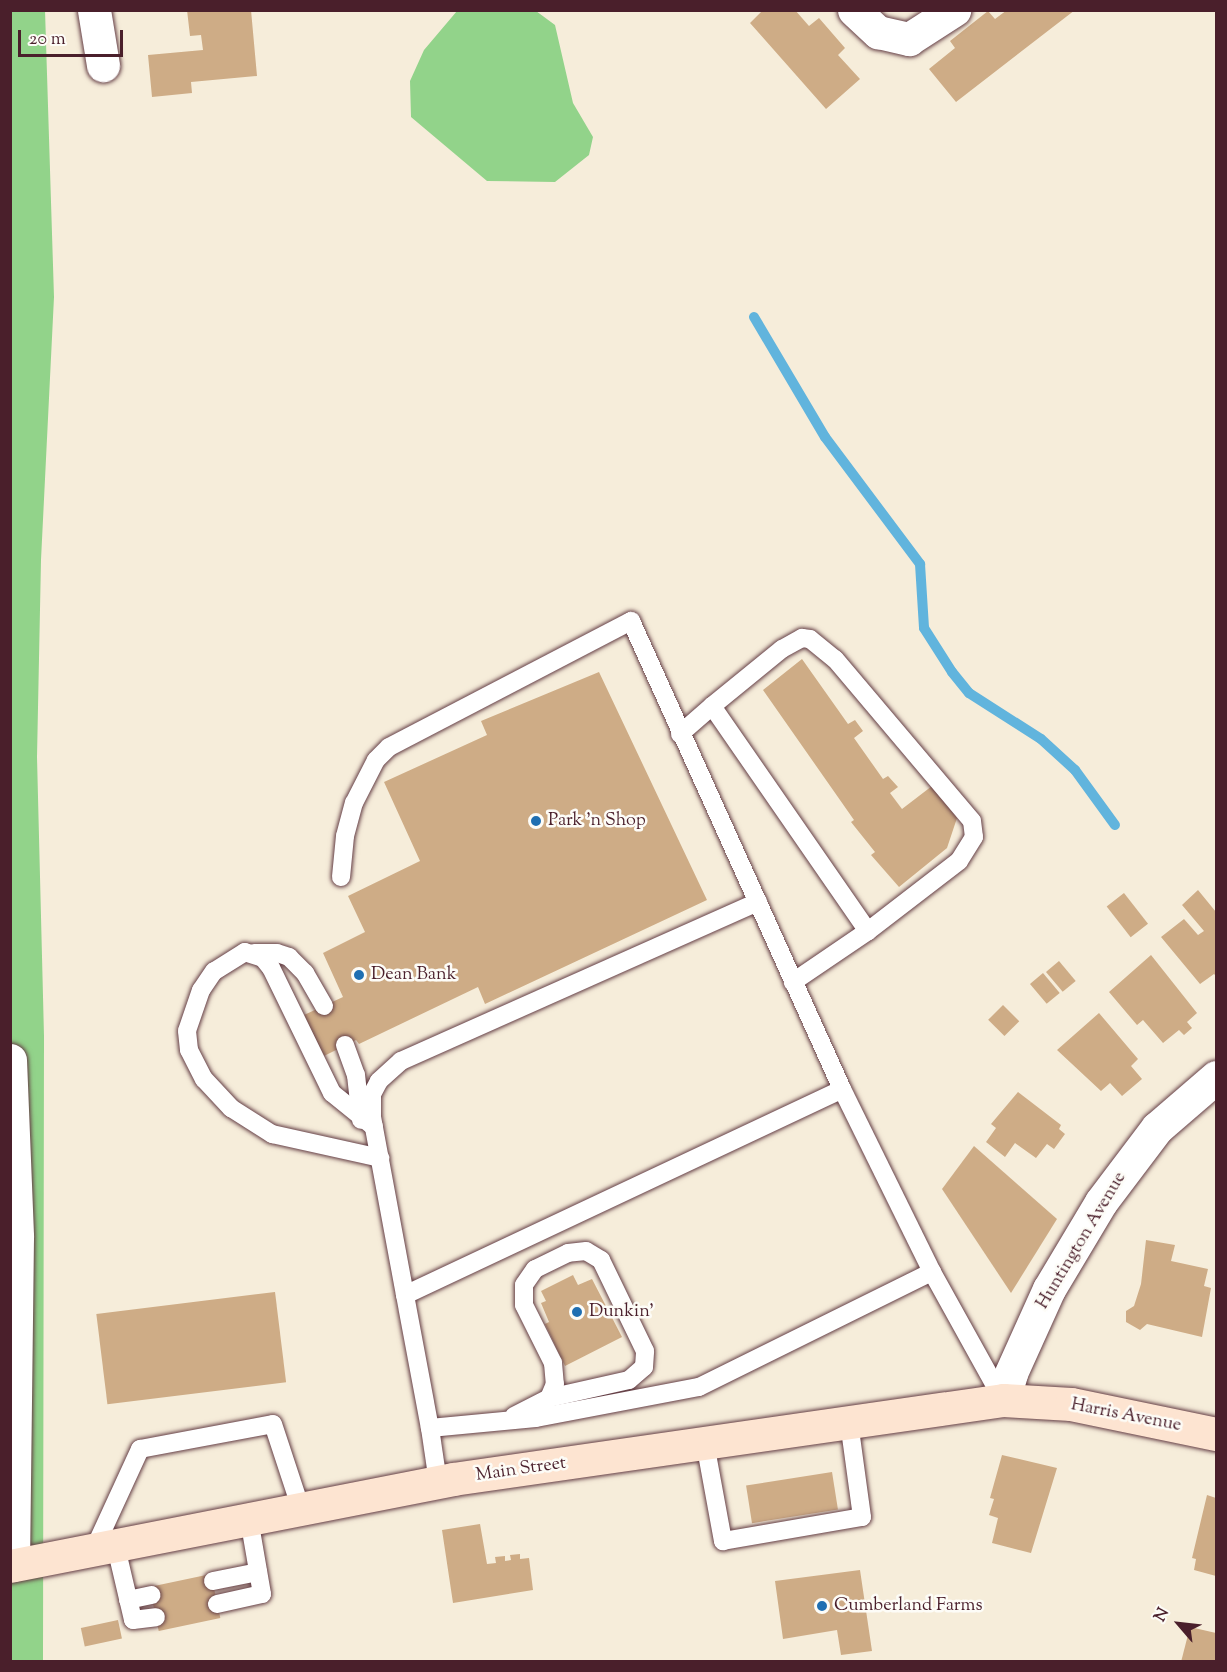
<!DOCTYPE html>
<html>
<head>
<meta charset="utf-8">
<style>
  body { margin:0 }
  #map { position:relative; width:1227px; height:1672px; overflow:hidden; background:#f6edda; font-family:"Sorts Mill Goudy",serif }
  div>[style] { position:absolute }
  .green>* { inset:0; background:#92d38a }
  .stream>* { height:10px; margin:-5px; padding:0 5px; transform-origin:5px; border-radius:5px; background:#61b4dd }
  .building>* { inset:0; background:#ceac86; transform-origin:0 0 }
  .roads { filter:drop-shadow(0 0 2px #643e45) drop-shadow(0 0 2px #643e45) }
  .service>* { height:18px; margin:-9px; padding:0 9px; transform-origin:9px; border-radius:9px; background:#fff }
  .minor>* { height:33px; margin:-16.5px; padding:0 16.5px; transform-origin:16.5px; border-radius:16.5px; background:#fff }
  .secondary>* { height:33px; margin:-16.5px; padding:0 16.5px; transform-origin:16.5px; border-radius:16.5px; background:#fde4d1 }
  .dots>* { width:16px; height:16px; translate:-50% -50%; box-sizing:border-box; border:3px solid #fdfcf7; border-radius:50% }
  span { translate:-50% -50%; white-space:nowrap; text-align:center; line-height:1.15; -webkit-text-stroke:5px #fdfcf7; paint-order:stroke }
  .poi-label { font-size:18px; color:#4a1f2b }
  .left { translate:0 -50%; text-align:left }
  .street-label { font-size:18px; color:#4a1f2b }
  .frame { position:absolute; inset:0; border:12px solid #4a1f2b; pointer-events:none }
  .north { position:absolute; left:1149px; top:1594px; width:60px; height:60px; -webkit-text-stroke:4px #fdfcf7; paint-order:stroke; rotate:298deg; font-size:16px; font-weight:700; line-height:24px; text-align:center; color:#4a1f2b }
  .north::after { content:''; display:block; margin:auto; width:21px; height:27px; background:#4a1f2b; clip-path:polygon(50% 0,100% 100%,50% 72%,0 100%) }
  .scale { position:absolute; left:18px; top:30px; width:105px; height:27px; box-sizing:border-box; border:3px solid #4a1f2b; border-top:0; padding-left:8px; font-size:18px; line-height:21px; white-space:nowrap; color:#4a1f2b; -webkit-text-stroke:4px #fdfcf7; paint-order:stroke }
</style>
</head>
<body>
<div id="map">
  <div class="green">
    <i style="clip-path:polygon(45px 10px,54px 297px,41px 560px,37px 757px,44px 1036px,43px 1661px,11px 1662px,10px 11px)"></i>
    <i style="clip-path:polygon(457px 11px,536px 11px,555px 25px,573px 103px,593px 137px,589px 155px,555px 182px,487px 181px,411px 117px,410px 81px,424px 50px)"></i>
  </div>
  <div class="stream">
    <i style="left:754px;top:317px;width:139px;rotate:59.4deg"></i>
    <i style="left:825px;top:437px;width:159px;rotate:53.2deg"></i>
    <i style="left:920px;top:564px;width:64px;rotate:86.4deg"></i>
    <i style="left:924px;top:628px;width:52px;rotate:57.5deg"></i>
    <i style="left:952px;top:672px;width:27px;rotate:51deg"></i>
    <i style="left:969px;top:693px;width:85px;rotate:32.6deg"></i>
    <i style="left:1041px;top:739px;width:46px;rotate:42.4deg"></i>
    <i style="left:1075px;top:770px;width:68px;rotate:54deg"></i>
  </div>
  <div class="building">
    <i style="clip-path:polygon(187px 10px,251px 10px,257px 76px,191px 82px,192px 93px,152px 97px,148px 55px,203px 50px,201px 35px,190px 36px)"></i>
    <i style="clip-path:polygon(763px 10px,795px 10px,809px 26px,819px 18px,845px 48px,838px 55px,860px 79px,826px 109px,750px 23px)"></i>
    <i style="clip-path:polygon(1007px 10px,1075px 10px,956px 102px,929px 69px,955px 48px,950px 41px,988px 11px,995px 19px)"></i>
    <i style="clip-path:polygon(802px 659px,848px 724px,855px 720px,863px 731px,854px 738px,883px 779px,888px 776px,898px 787px,890px 793px,902px 809px,932px 786px,957px 818px,947px 848px,899px 887px,871px 855px,875px 852px,851px 822px,854px 820px,763px 690px)"></i>
    <i style="clip-path:polygon(599px 672px,707px 900px,485px 1004px,478px 987px,359px 1044px,356px 1040px,324px 1056px,304px 1015px,343px 997px,323px 953px,365px 932px,348px 896px,420px 861px,384px 782px,487px 735px,481px 721px)"></i>
    <i style="clip-path:polygon(1198px 890px,1216px 912px,1216px 976px,1214px 974px,1200px 984px,1161px 937px,1184px 919px,1198px 935px,1204px 931px,1182px 905px)"></i>
    <i style="left:1124px;top:893px;width:39px;height:22px;rotate:52deg"></i>
    <i style="clip-path:polygon(1151px 955px,1197px 1013px,1187px 1022px,1192px 1028px,1184px 1035px,1179px 1030px,1163px 1043px,1143px 1020px,1137px 1025px,1109px 992px)"></i>
    <i style="left:1059px;top:961px;width:26px;height:17px;rotate:50deg"></i>
    <i style="left:1043px;top:973px;width:26px;height:17px;rotate:50deg"></i>
    <i style="left:1003px;top:1005px;width:23px;height:21px;rotate:45deg"></i>
    <i style="clip-path:polygon(1099px 1013px,1138px 1059px,1131px 1066px,1142px 1079px,1122px 1096px,1110px 1083px,1101px 1091px,1057px 1050px)"></i>
    <i style="clip-path:polygon(1018px 1092px,1061px 1125px,1059px 1129px,1065px 1134px,1054px 1149px,1047px 1144px,1036px 1158px,1015px 1143px,1005px 1157px,986px 1142px,996px 1128px,991px 1124px)"></i>
    <i style="clip-path:polygon(974px 1146px,1057px 1219px,1011px 1293px,942px 1189px)"></i>
    <i style="clip-path:polygon(1146px 1240px,1175px 1245px,1171px 1261px,1208px 1269px,1204px 1286px,1211px 1288px,1202px 1337px,1147px 1324px,1140px 1330px,1126px 1322px,1126px 1311px,1134px 1306px,1141px 1284px)"></i>
    <i style="clip-path:polygon(573px 1275px,578px 1285px,592px 1279px,622px 1337px,565px 1366px,545px 1324px,549px 1322px,541px 1303px,546px 1301px,541px 1291px)"></i>
    <i style="left:275px;top:1292px;width:91px;height:180px;rotate:83deg"></i>
    <i style="clip-path:polygon(1002px 1455px,1057px 1468px,1031px 1553px,992px 1543px,998px 1518px,989px 1515px,994px 1499px,990px 1498px)"></i>
    <i style="left:832px;top:1472px;width:38px;height:87px;rotate:81deg"></i>
    <i style="clip-path:polygon(1207px 1495px,1216px 1498px,1216px 1576px,1194px 1570px,1196px 1559px,1192px 1558px)"></i>
    <i style="clip-path:polygon(480px 1524px,487px 1564px,496px 1563px,495px 1557px,505px 1556px,505px 1561px,511px 1560px,510px 1555px,520px 1554px,520px 1559px,529px 1558px,533px 1590px,453px 1603px,442px 1530px)"></i>
    <i style="clip-path:polygon(860px 1570px,872px 1651px,841px 1655px,837px 1630px,783px 1639px,775px 1581px)"></i>
    <i style="left:211px;top:1574px;width:45px;height:63px;rotate:78deg"></i>
    <i style="left:118px;top:1620px;width:19px;height:38px;rotate:78deg"></i>
    <i style="clip-path:polygon(1190px 1627px,1216px 1633px,1216px 1662px,1181px 1662px)"></i>
  </div>
  <div class="roads">
    <div class="service">
      <i style="left:712px;top:706px;width:90px;rotate:-39.2deg"></i>
      <i style="left:782px;top:649px;width:23px;rotate:-29deg"></i>
      <i style="left:802px;top:638px;width:8px;rotate:7deg"></i>
      <i style="left:810px;top:639px;width:32px;rotate:39deg"></i>
      <i style="left:835px;top:659px;width:212px;rotate:49.8deg"></i>
      <i style="left:972px;top:821px;width:16px;rotate:83deg"></i>
      <i style="left:974px;top:837px;width:28px;rotate:122deg"></i>
      <i style="left:959px;top:861px;width:115px;rotate:142.4deg"></i>
      <i style="left:680px;top:734px;width:43px;rotate:-41.2deg"></i>
      <i style="left:712px;top:706px;width:274px;rotate:55.3deg"></i>
      <i style="left:868px;top:931px;width:91px;rotate:145.8deg"></i>
      <i style="left:341px;top:877px;width:41px;rotate:-84.4deg"></i>
      <i style="left:345px;top:836px;width:34px;rotate:-75deg"></i>
      <i style="left:354px;top:803px;width:48px;rotate:-62.9deg"></i>
      <i style="left:376px;top:760px;width:18px;rotate:-45deg"></i>
      <i style="left:389px;top:747px;width:273px;rotate:-27.5deg"></i>
      <i style="left:631px;top:621px;width:513px;rotate:65.73deg"></i>
      <i style="left:842px;top:1089px;width:204px;rotate:63.8deg"></i>
      <i style="left:932px;top:1272px;width:146px;rotate:61deg"></i>
      <i style="left:758px;top:902px;width:391px;rotate:156deg"></i>
      <i style="left:401px;top:1061px;width:30px;rotate:138deg"></i>
      <i style="left:379px;top:1081px;width:15px;rotate:118deg"></i>
      <i style="left:372px;top:1094px;width:23px;rotate:90deg"></i>
      <i style="left:372px;top:1117px;width:181px;rotate:79.5deg"></i>
      <i style="left:405px;top:1295px;width:483px;rotate:-25.2deg"></i>
      <i style="left:254px;top:953px;width:23px"></i>
      <i style="left:277px;top:953px;width:13px;rotate:18deg"></i>
      <i style="left:289px;top:957px;width:23px;rotate:45deg"></i>
      <i style="left:305px;top:973px;width:38px;rotate:60deg"></i>
      <i style="left:345px;top:1045px;width:32px;rotate:70deg"></i>
      <i style="left:356px;top:1075px;width:45px;rotate:83.7deg"></i>
      <i style="left:374px;top:1127px;width:54px;rotate:-141deg"></i>
      <i style="left:332px;top:1093px;width:139px;rotate:-116deg"></i>
      <i style="left:271px;top:968px;width:13px;rotate:-129deg"></i>
      <i style="left:263px;top:958px;width:19px;rotate:-162deg"></i>
      <i style="left:245px;top:952px;width:36px;rotate:148deg"></i>
      <i style="left:214px;top:971px;width:23px;rotate:124deg"></i>
      <i style="left:201px;top:990px;width:43px;rotate:108.9deg"></i>
      <i style="left:187px;top:1031px;width:19px;rotate:84deg"></i>
      <i style="left:189px;top:1050px;width:33px;rotate:63deg"></i>
      <i style="left:204px;top:1079px;width:40px;rotate:47deg"></i>
      <i style="left:231px;top:1108px;width:49px;rotate:32.4deg"></i>
      <i style="left:272px;top:1134px;width:111px;rotate:12.5deg"></i>
      <i style="left:405px;top:1295px;width:135px;rotate:79.4deg"></i>
      <i style="left:430px;top:1428px;width:106px;rotate:-5.4deg"></i>
      <i style="left:536px;top:1418px;width:166px;rotate:-10.8deg"></i>
      <i style="left:699px;top:1387px;width:260px;rotate:-26.3deg"></i>
      <i style="left:514px;top:1416px;width:39px;rotate:-27deg"></i>
      <i style="left:549px;top:1398px;width:82px;rotate:-12.7deg"></i>
      <i style="left:629px;top:1380px;width:20px;rotate:-41deg"></i>
      <i style="left:644px;top:1367px;width:16px;rotate:-86deg"></i>
      <i style="left:645px;top:1351px;width:101px;rotate:-115.8deg"></i>
      <i style="left:601px;top:1260px;width:17px;rotate:-149deg"></i>
      <i style="left:586px;top:1251px;width:18px;rotate:174deg"></i>
      <i style="left:568px;top:1253px;width:37px;rotate:154deg"></i>
      <i style="left:535px;top:1269px;width:19px;rotate:125deg"></i>
      <i style="left:524px;top:1285px;width:20px;rotate:90deg"></i>
      <i style="left:524px;top:1305px;width:65px;rotate:63.4deg"></i>
      <i style="left:553px;top:1363px;width:21px;rotate:85deg"></i>
      <i style="left:555px;top:1384px;width:15px;rotate:113deg"></i>
      <i style="left:430px;top:1428px;width:55px;rotate:81.6deg"></i>
      <i style="left:705px;top:1443px;width:100px;rotate:79.6deg"></i>
      <i style="left:723px;top:1541px;width:141px;rotate:-9.8deg"></i>
      <i style="left:862px;top:1517px;width:96px;rotate:-97.8deg"></i>
      <i style="left:115px;top:1543px;width:79px;rotate:76.8deg"></i>
      <i style="left:133px;top:1620px;width:23px;rotate:-7deg"></i>
      <i style="left:95px;top:1547px;width:108px;rotate:-65.3deg"></i>
      <i style="left:140px;top:1449px;width:135px;rotate:-10.6deg"></i>
      <i style="left:273px;top:1424px;width:89px;rotate:71.8deg"></i>
      <i style="left:213px;top:1581px;width:46px;rotate:-11.3deg"></i>
      <i style="left:128px;top:1600px;width:24px;rotate:-12deg"></i>
      <i style="left:217px;top:1604px;width:46px;rotate:-12.5deg"></i>
      <i style="left:262px;top:1594px;width:76px;rotate:-99.8deg"></i>
    </div>
    <div class="minor">
      <i style="left:94px;top:10px;width:56px;rotate:80.7deg"></i>
      <i style="left:854px;top:10px;width:33px;rotate:43deg"></i>
      <i style="left:878px;top:32px;width:32px;rotate:13deg"></i>
      <i style="left:909px;top:39px;width:54px;rotate:-32.8deg"></i>
      <i style="left:10px;top:1060px;width:177px;rotate:87.7deg"></i>
      <i style="left:17px;top:1237px;width:328px;rotate:90.7deg"></i>
      <i style="left:1003px;top:1400px;width:28px;rotate:-73deg"></i>
      <i style="left:1011px;top:1373px;width:92px;rotate:-65.7deg"></i>
      <i style="left:1049px;top:1289px;width:101px;rotate:-59.1deg"></i>
      <i style="left:1101px;top:1202px;width:93px;rotate:-52.9deg"></i>
      <i style="left:1157px;top:1128px;width:78px;rotate:-40.8deg"></i>
    </div>
    <div class="secondary">
      <i style="left:10px;top:1566px;width:451px;rotate:-11.1deg"></i>
      <i style="left:453px;top:1479px;width:556px;rotate:-8.17deg"></i>
      <i style="left:1003px;top:1400px;width:68px;rotate:3.4deg"></i>
      <i style="left:1071px;top:1404px;width:148px;rotate:11.7deg"></i>
    </div>
  </div>
  <div class="dots">
    <i style="left:536px;top:821px;background:#1f6fb2"></i>
    <i style="left:359px;top:975px;background:#1f6fb2"></i>
    <i style="left:577px;top:1312px;background:#1f6fb2"></i>
    <i style="left:822px;top:1606px;background:#1f6fb2"></i>
  </div>
  <div class="poi-label">
    <span class="left" style="left:548px;top:821px">Park 'n Shop</span>
    <span class="left" style="left:371px;top:975px">Dean Bank</span>
    <span class="left" style="left:589px;top:1312px">Dunkin'</span>
    <span class="left" style="left:834px;top:1606px">Cumberland Farms</span>
  </div>
  <div class="street-label">
    <span style="left:1082px;top:1241px;rotate:-59deg">Huntington Avenue</span>
    <span style="left:1126px;top:1416px;rotate:11deg">Harris Avenue</span>
    <span style="left:521px;top:1470px;rotate:-8deg">Main Street</span>
  </div>
  <div class="frame"></div>
  <div class="north">N</div>
  <div class="scale">20 m</div>
</div>
</body>
</html>
